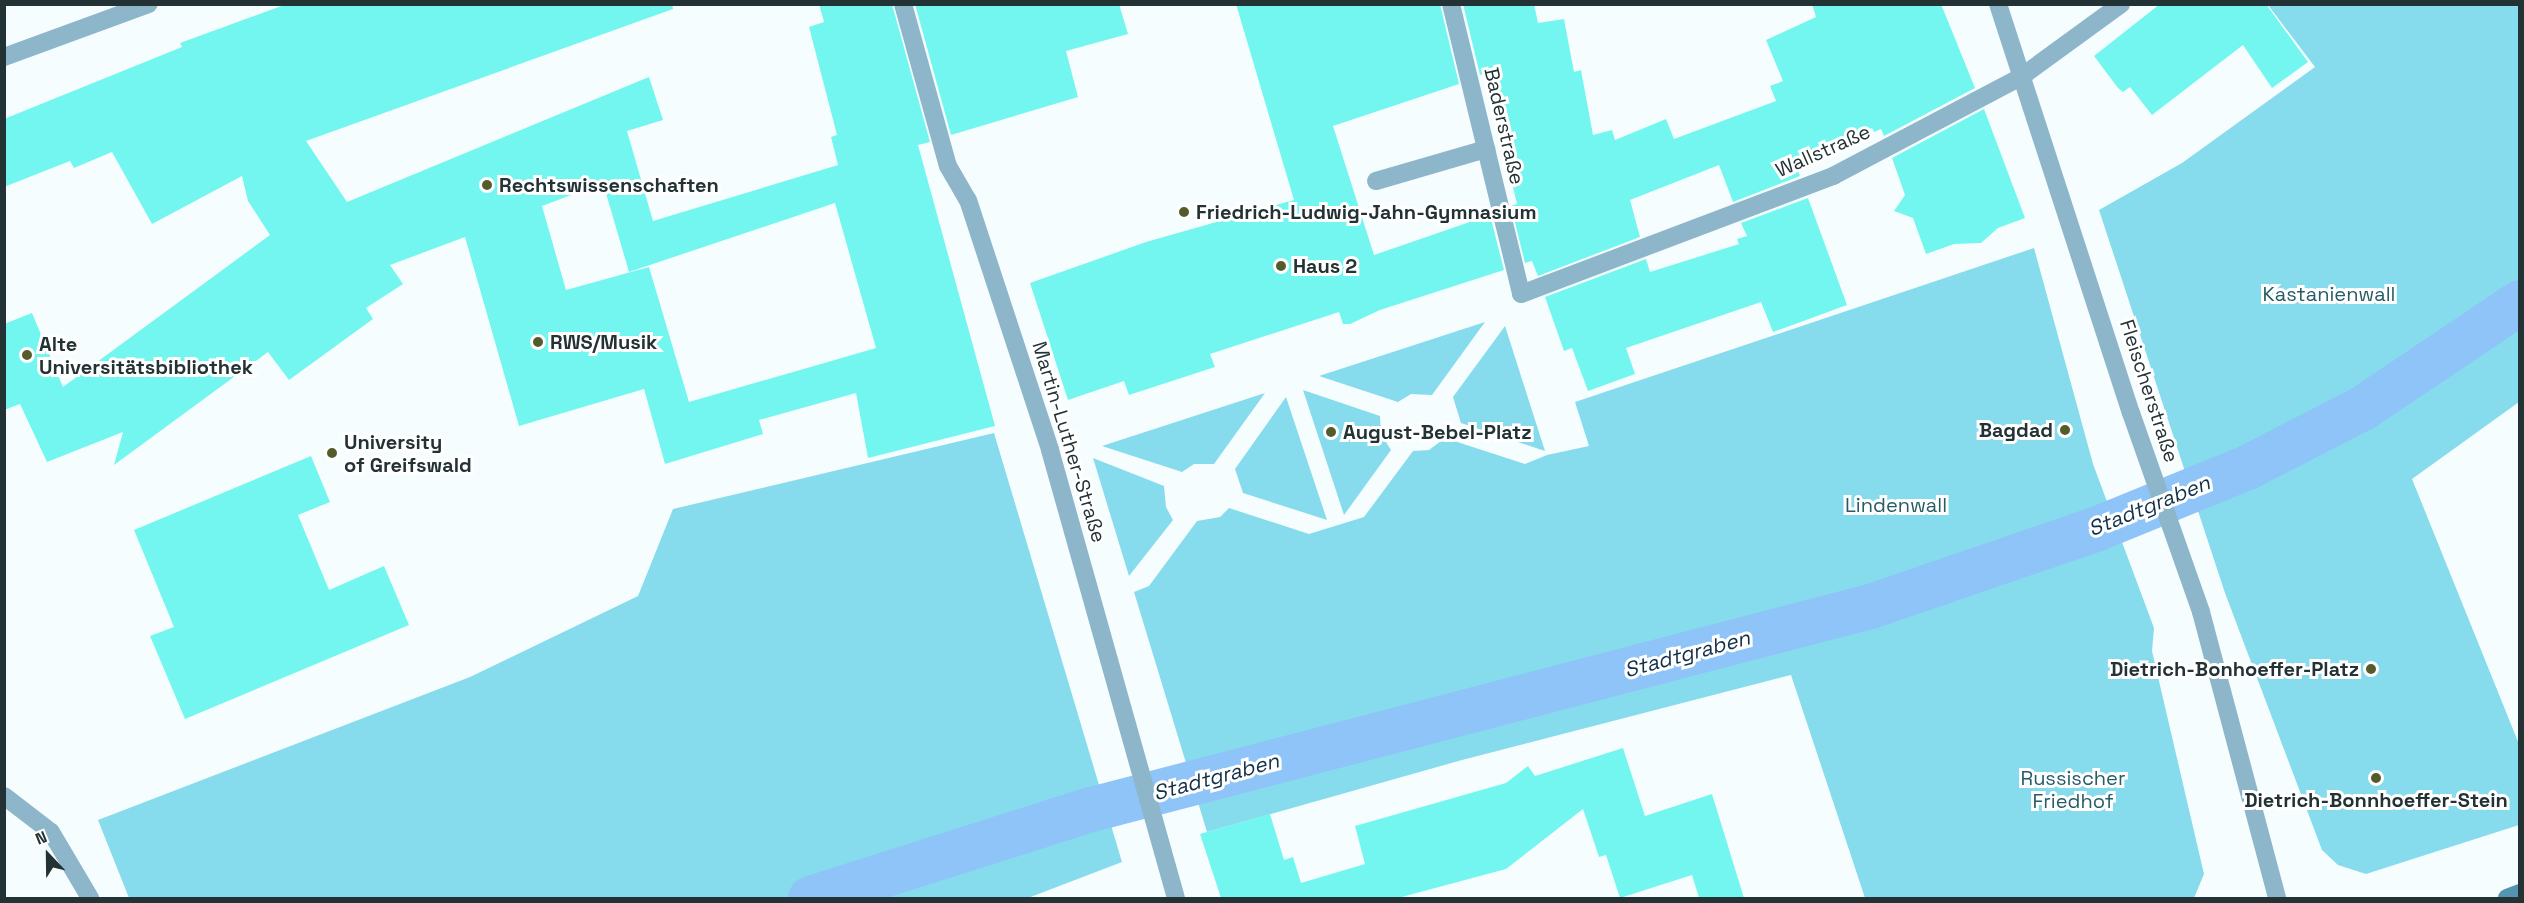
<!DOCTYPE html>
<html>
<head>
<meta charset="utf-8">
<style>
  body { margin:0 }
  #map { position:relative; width:2524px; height:903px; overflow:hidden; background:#f6fdfe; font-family:"Space Grotesk",sans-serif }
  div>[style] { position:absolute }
  .green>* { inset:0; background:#86dcec }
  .canal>* { height:45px; margin:-22.5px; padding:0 22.5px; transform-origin:22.5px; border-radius:22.5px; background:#8ec4f8 }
  .building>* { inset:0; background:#74f6f0 }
  .lane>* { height:18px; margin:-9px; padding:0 9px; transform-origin:9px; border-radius:9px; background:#8eb6ca }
  .street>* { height:18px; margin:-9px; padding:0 9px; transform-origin:9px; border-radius:9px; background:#8eb6ca }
  .secondary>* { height:18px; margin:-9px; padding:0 9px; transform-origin:9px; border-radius:9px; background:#5494b1 }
  .dots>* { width:16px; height:16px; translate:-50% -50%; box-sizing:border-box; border:3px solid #fff; border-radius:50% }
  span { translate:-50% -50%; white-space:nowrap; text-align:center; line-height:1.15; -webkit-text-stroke:6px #fff; paint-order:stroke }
  .street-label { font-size:20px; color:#233234 }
  .poi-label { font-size:20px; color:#233234; font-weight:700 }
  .left { translate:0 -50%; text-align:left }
  .right { translate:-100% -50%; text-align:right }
  .park-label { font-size:20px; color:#265c65 }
  .water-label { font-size:21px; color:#133049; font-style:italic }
  .frame { position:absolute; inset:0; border:6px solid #233234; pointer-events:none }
  .north { position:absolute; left:18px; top:825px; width:60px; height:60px; -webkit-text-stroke:4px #fff; paint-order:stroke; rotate:338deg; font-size:16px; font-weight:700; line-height:24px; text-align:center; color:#233234 }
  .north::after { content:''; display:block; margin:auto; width:21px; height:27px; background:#233234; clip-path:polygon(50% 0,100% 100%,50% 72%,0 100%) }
</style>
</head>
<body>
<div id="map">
  <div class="green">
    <i style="clip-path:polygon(2268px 5px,2519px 5px,2519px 402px,2412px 479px,2519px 744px,2519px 825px,2366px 874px,2338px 865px,2322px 850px,2225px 593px,2099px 210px,2182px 163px,2315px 67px)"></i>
    <i style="clip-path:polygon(2034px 248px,2093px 464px,2154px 628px,2152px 651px,2204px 874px,2194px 898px,1865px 898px,1791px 675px,1462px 760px,1207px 832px,1134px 592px,1149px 586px,1197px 521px,1220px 517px,1229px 508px,1309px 534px,1364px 517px,1413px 451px,1429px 450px,1445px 438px,1525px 464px,1547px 455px,1589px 446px,1575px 402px)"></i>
    <i style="clip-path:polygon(1485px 322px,1432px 395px,1411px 394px,1398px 402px,1319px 376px)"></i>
    <i style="clip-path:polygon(1505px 326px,1545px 451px,1461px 423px,1453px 397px)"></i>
    <i style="clip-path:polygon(1303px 390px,1380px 416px,1381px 434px,1391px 450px,1344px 515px)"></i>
    <i style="clip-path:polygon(1265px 393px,1214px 464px,1194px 464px,1182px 472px,1102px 446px)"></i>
    <i style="clip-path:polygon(1286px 397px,1327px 520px,1243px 493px,1235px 469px)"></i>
    <i style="clip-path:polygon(994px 433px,1122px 862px,1028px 898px,129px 898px,98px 820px,470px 677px,638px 596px,673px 509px)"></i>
    <i style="clip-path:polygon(1093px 458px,1164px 486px,1166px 507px,1173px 520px,1129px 576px)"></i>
  </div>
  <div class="canal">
    <i style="left:810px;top:898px;width:295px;rotate:-17.6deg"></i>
    <i style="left:1091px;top:809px;width:805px;rotate:-14.61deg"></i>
    <i style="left:1870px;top:606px;width:238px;rotate:-18.9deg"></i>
    <i style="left:2095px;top:529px;width:164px;rotate:-22.2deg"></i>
    <i style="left:2247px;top:467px;width:129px;rotate:-27.2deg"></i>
    <i style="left:2362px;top:408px;width:190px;rotate:-33.9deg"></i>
  </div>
  <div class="building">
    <i style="clip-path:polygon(evenodd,287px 4px,672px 4px,673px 9px,306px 141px,347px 202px,649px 77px,663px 120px,627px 131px,653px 221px,838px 165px,831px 137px,837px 135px,809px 27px,824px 22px,819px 4px,892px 4px,930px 142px,918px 145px,995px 426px,868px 458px,856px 393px,759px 420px,763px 434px,665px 464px,644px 389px,519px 426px,465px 237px,390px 265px,403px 284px,366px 308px,373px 319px,289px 380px,268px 352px,114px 465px,123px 432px,47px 462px,20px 404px,4px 410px,4px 324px,32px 313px,63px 387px,270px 235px,248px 201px,242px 176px,152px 224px,112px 152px,74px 168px,70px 161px,4px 187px,4px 119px,182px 47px,180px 43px,287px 4px,603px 183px,629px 272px,835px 203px,876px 348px,689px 402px,649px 267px,566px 290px,542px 206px,603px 183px)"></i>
    <i style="clip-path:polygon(915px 4px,1119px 4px,1128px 34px,1066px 51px,1078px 97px,951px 135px)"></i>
    <i style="clip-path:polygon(1236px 4px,1440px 4px,1459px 84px,1333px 126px,1374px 255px,1490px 215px,1504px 270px,1380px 310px,1350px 324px,1343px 324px,1339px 312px,1210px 354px,1215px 367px,1129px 395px,1124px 381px,1068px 400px,1030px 283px,1146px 242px,1294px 200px)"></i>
    <i style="clip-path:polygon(1463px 4px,1534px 4px,1538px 23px,1564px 19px,1574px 72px,1581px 70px,1593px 135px,1612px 130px,1615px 140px,1666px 119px,1674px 139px,1776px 101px,1770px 86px,1783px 81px,1766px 40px,1816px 17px,1812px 4px,1941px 4px,1975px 88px,1884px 136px,1881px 129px,1874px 132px,1872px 128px,1797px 168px,1800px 176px,1733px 202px,1719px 165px,1630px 200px,1640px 237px,1538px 276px,1532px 261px,1525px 263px,1511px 206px,1517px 204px,1486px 73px,1480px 75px)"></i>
    <i style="clip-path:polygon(2160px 4px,2266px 4px,2308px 62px,2272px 88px,2243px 45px,2152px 115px,2130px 87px,2123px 92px,2118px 88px,2094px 56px)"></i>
    <i style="clip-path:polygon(1984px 109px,2025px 218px,1998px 228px,1981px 243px,1954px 244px,1926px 254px,1913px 218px,1894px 211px,1905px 195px,1892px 158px)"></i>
    <i style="clip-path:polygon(1808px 198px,1847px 305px,1773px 332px,1761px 302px,1626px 348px,1635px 374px,1588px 391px,1572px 348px,1564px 351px,1545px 297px,1646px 259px,1650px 272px,1739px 244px,1737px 239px,1747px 236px,1741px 223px)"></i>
    <i style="clip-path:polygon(311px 456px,330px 502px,298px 515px,329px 590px,384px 566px,409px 625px,185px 719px,150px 636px,174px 627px,134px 530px)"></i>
    <i style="clip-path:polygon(1623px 748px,1645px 816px,1712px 794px,1744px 898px,1699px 898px,1692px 875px,1620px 898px,1606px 855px,1599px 857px,1583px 809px,1506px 869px,1398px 898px,1221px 898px,1200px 834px,1270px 814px,1284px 860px,1293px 857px,1301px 883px,1365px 864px,1355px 826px,1506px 783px,1528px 766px,1535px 776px)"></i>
  </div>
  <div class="lane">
    <i style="left:1376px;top:181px;width:115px;rotate:-16.2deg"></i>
  </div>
  <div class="street">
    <i style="left:903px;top:4px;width:168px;rotate:74.5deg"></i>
    <i style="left:948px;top:166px;width:39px;rotate:60deg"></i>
    <i style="left:968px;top:200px;width:263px;rotate:71.8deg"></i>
    <i style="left:1050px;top:450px;width:465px;rotate:74.3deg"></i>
    <i style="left:1451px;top:4px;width:298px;rotate:76.4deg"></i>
    <i style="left:1521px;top:294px;width:334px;rotate:-20.7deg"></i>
    <i style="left:1833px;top:176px;width:212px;rotate:-27.8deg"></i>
    <i style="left:2021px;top:77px;width:124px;rotate:-36.1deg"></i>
    <i style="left:1998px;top:4px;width:430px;rotate:72deg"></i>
    <i style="left:2131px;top:413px;width:211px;rotate:70.6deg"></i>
    <i style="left:2201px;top:612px;width:296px;rotate:75.1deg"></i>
    <i style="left:4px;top:57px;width:154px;rotate:-20.1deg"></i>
    <i style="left:4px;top:796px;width:59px;rotate:37.5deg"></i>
    <i style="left:51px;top:832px;width:77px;rotate:59.4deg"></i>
  </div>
  <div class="secondary">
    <i style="left:2507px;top:898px;width:14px;rotate:-21deg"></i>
  </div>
  <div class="dots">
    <i style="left:487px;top:185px;background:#555c2b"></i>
    <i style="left:1184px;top:212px;background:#555c2b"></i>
    <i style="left:1281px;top:266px;background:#555c2b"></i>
    <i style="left:538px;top:342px;background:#555c2b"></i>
    <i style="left:27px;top:355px;background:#555c2b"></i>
    <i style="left:2065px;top:430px;background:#555c2b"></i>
    <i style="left:1331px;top:432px;background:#555c2b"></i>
    <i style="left:332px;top:453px;background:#555c2b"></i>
    <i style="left:2371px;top:669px;background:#555c2b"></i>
    <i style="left:2376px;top:778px;background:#555c2b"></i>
  </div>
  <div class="street-label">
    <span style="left:1504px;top:126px;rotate:77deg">Baderstraße</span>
    <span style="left:1823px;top:151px;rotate:-24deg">Wallstraße</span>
    <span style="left:2149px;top:391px;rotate:72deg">Fleischerstraße</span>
    <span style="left:1069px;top:442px;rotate:73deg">Martin-Luther-Straße</span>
  </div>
  <div class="poi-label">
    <span class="left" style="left:499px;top:185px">Rechtswissenschaften</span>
    <span class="left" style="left:1196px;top:212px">Friedrich-Ludwig-Jahn-Gymnasium</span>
    <span class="left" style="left:1293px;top:266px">Haus 2</span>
    <span class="left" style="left:550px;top:342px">RWS/Musik</span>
    <span class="left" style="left:39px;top:356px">Alte<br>Universitätsbibliothek</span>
    <span class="right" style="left:2053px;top:430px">Bagdad</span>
    <span class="left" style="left:1343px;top:432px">August-Bebel-Platz</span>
    <span class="left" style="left:344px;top:454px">University<br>of Greifswald</span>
    <span class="right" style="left:2359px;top:669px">Dietrich-Bonhoeffer-Platz</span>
    <span style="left:2376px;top:800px">Dietrich-Bonnhoeffer-Stein</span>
  </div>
  <div class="park-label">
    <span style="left:2329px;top:294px">Kastanienwall</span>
    <span style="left:1896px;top:505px">Lindenwall</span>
    <span style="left:2073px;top:790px">Russischer<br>Friedhof</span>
  </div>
  <div class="water-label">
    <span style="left:2149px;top:506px;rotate:-22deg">Stadtgraben</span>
    <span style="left:1687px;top:654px;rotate:-15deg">Stadtgraben</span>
    <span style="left:1216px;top:777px;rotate:-15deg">Stadtgraben</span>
  </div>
  <div class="frame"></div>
  <div class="north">N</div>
</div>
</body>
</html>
